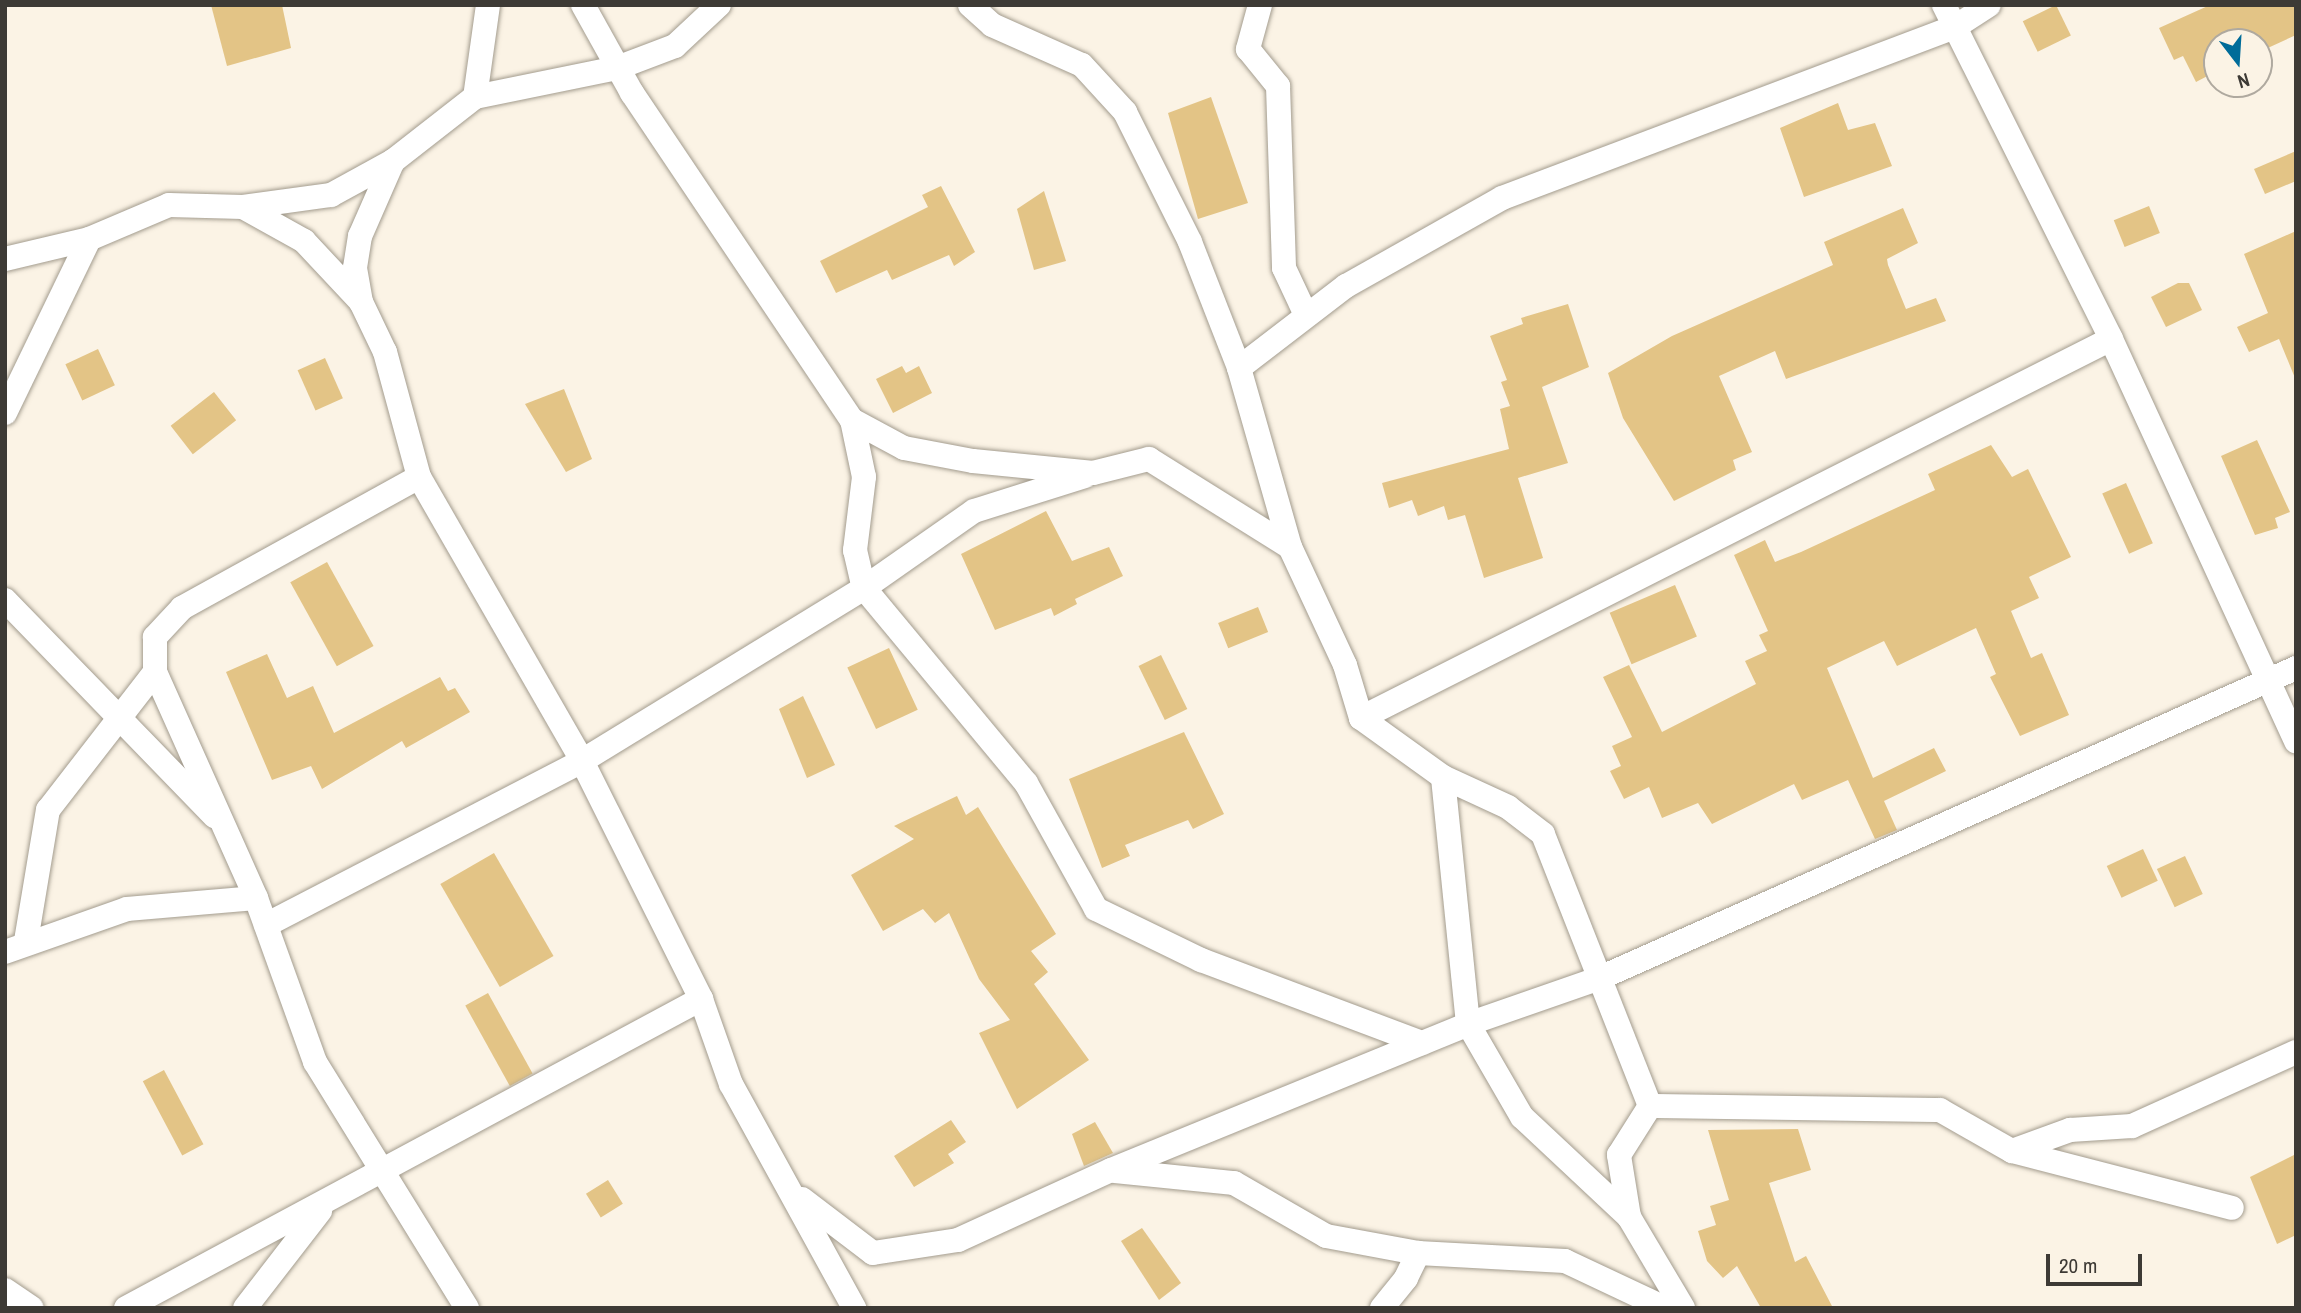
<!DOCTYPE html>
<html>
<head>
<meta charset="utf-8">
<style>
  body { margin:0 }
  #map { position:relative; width:2301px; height:1313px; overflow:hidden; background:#fbf3e5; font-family:"Archivo Narrow",sans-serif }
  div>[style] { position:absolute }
  .building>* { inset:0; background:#e3c486; transform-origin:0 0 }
  .roads { filter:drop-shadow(0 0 2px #a39c8e) drop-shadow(0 0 2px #a39c8e) }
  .street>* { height:24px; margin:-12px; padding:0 12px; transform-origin:12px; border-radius:12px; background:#fff }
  span { translate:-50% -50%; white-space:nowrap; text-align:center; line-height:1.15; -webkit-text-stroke:5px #fbf3e5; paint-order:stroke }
  .frame { position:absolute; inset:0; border:7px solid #3d3a35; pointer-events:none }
  .north { position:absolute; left:2203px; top:28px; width:70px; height:70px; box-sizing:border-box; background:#fbf3e5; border:2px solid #afa99f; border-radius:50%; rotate:163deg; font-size:19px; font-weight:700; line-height:28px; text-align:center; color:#3d3a35 }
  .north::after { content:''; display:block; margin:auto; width:24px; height:32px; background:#006c99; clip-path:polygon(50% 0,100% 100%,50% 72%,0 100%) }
  .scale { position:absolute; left:2046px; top:1254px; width:96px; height:32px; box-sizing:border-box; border:4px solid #3d3a35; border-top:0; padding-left:9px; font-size:21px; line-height:24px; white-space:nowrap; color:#3d3a35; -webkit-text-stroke:5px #fbf3e5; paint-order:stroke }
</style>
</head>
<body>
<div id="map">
  <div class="building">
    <i style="clip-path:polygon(211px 5px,282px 5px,291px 48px,227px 66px)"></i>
    <i style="left:2056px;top:5px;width:34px;height:37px;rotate:64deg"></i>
    <i style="clip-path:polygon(2210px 5px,2296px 5px,2296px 35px,2259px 52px,2259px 42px,2217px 42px,2217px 71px,2196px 82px,2183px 56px,2174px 60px,2159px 28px)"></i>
    <i style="clip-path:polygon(1211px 97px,1248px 203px,1198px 219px,1168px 113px)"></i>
    <i style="clip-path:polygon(1838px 103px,1848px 130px,1875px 123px,1892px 166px,1804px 197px,1780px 128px)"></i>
    <i style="clip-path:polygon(2296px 151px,2296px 181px,2265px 194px,2254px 169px)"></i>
    <i style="clip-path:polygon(941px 186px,975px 252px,954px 266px,949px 255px,892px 280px,887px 270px,836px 293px,820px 261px,928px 207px,922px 195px)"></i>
    <i style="clip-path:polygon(1044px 191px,1066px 261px,1034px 270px,1017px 209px)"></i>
    <i style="left:2149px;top:206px;width:29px;height:38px;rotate:68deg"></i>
    <i style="clip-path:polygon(1903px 208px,1918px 243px,1887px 259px,1888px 265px,1906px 309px,1936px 298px,1946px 321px,1786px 379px,1775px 351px,1719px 376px,1752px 452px,1733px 460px,1736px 470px,1674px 501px,1623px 418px,1608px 373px,1672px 336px,1833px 265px,1824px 242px)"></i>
    <i style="clip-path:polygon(2296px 231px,2296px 378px,2295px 378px,2279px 339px,2249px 352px,2237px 327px,2268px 313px,2244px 254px)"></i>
    <i style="clip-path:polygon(2178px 283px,2189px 283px,2202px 310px,2166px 327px,2151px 297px)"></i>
    <i style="clip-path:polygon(1568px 304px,1589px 367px,1542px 387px,1568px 463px,1518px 478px,1543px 558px,1484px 578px,1465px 515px,1448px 520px,1444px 506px,1418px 516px,1412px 500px,1389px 508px,1382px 483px,1509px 449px,1500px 409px,1510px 406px,1501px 382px,1507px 380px,1490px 336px,1523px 324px,1521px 318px)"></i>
    <i style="left:98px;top:349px;width:40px;height:36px;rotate:65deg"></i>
    <i style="left:325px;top:358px;width:44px;height:30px;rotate:66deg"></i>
    <i style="clip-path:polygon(902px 366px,906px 373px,919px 366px,932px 393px,893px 413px,876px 379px)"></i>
    <i style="clip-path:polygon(564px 389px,592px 459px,566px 472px,525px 404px)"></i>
    <i style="left:214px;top:392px;width:36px;height:55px;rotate:52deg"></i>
    <i style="clip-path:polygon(2257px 440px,2290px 512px,2275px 518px,2278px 528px,2255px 535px,2221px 456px)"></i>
    <i style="clip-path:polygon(1991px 445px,2012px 477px,2028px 469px,2071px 557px,2029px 577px,2039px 598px,2011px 611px,2031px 658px,2042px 653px,2069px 715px,2020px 736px,1990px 677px,1996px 674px,1976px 628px,1897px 666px,1884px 641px,1827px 668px,1873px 778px,1934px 748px,1946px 771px,1884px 801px,1897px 830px,1875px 839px,1848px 780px,1802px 800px,1794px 784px,1712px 824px,1698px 803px,1662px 818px,1649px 787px,1624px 799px,1610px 771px,1621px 766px,1612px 746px,1632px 737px,1603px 677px,1629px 665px,1662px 732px,1756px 684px,1745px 661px,1767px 651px,1759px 635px,1768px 631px,1734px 555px,1765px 540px,1775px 562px,1801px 552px,1935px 490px,1928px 474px)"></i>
    <i style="left:2126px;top:483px;width:66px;height:26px;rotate:66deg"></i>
    <i style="clip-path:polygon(1046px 511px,1072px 561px,1109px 547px,1123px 576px,1075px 599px,1077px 604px,1054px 616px,1051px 608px,995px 630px,961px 554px)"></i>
    <i style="left:327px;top:562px;width:96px;height:42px;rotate:61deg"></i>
    <i style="left:1675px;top:585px;width:56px;height:71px;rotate:67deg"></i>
    <i style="left:1258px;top:607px;width:27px;height:43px;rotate:68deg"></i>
    <i style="left:889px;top:648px;width:68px;height:46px;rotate:65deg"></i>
    <i style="clip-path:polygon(267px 654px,287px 698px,313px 686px,334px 733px,440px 677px,448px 691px,455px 688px,470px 712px,406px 748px,402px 741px,322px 789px,311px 766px,272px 780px,226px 672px)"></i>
    <i style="left:1161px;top:655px;width:60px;height:25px;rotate:64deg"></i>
    <i style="clip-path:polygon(803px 696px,835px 765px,807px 778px,779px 709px)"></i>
    <i style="clip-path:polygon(1184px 732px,1224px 814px,1193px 829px,1188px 820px,1125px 845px,1130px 856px,1102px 868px,1069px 779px)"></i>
    <i style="clip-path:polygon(957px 796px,966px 815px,978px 807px,1056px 934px,1031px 951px,1048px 972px,1034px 984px,1089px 1060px,1017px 1109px,979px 1033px,1010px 1020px,979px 979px,949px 913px,935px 923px,923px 909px,883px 931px,851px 875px,914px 839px,894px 826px)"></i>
    <i style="left:2143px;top:849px;width:35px;height:40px;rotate:65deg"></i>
    <i style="left:494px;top:853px;width:119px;height:62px;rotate:60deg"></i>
    <i style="left:2185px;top:856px;width:42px;height:31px;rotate:65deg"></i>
    <i style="left:488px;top:993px;width:92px;height:26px;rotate:61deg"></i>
    <i style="left:164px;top:1070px;width:84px;height:24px;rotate:62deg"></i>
    <i style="clip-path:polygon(951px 1120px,966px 1142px,948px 1154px,954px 1163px,914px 1187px,894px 1156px)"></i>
    <i style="clip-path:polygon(1095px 1122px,1113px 1153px,1084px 1166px,1072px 1134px)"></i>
    <i style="clip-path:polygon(1798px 1129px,1811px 1170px,1769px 1183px,1795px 1262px,1806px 1256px,1833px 1308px,1761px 1308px,1737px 1266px,1723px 1278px,1707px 1261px,1698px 1231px,1716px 1225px,1710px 1206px,1729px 1200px,1708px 1130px)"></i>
    <i style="clip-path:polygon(2296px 1154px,2296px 1235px,2277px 1244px,2250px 1177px)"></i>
    <i style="left:608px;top:1180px;width:28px;height:26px;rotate:58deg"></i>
    <i style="clip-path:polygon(1142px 1228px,1181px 1283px,1159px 1300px,1121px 1241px)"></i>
  </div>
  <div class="roads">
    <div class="street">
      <i style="left:488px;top:5px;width:93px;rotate:98deg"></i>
      <i style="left:475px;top:97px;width:104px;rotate:142deg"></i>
      <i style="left:393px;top:161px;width:82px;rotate:113.7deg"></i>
      <i style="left:360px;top:236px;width:32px;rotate:99deg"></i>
      <i style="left:355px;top:268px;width:35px;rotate:80deg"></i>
      <i style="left:361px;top:302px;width:55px;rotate:64.4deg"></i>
      <i style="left:385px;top:352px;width:130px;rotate:74.8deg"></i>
      <i style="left:419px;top:477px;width:327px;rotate:60.1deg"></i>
      <i style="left:582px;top:761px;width:266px;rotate:63.4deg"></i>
      <i style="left:701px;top:999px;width:90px;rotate:70.6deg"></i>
      <i style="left:731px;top:1084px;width:256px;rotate:61.2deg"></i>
      <i style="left:583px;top:5px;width:101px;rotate:60.9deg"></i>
      <i style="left:632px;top:93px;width:394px;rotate:56.1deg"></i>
      <i style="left:852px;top:420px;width:59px;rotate:28.3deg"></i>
      <i style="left:904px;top:448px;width:70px;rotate:10.7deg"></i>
      <i style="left:973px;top:461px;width:121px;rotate:5.7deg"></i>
      <i style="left:1093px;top:473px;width:58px;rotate:-14deg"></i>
      <i style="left:1149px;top:459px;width:166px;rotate:32deg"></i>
      <i style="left:970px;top:5px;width:30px;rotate:42deg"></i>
      <i style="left:992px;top:25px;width:98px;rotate:24deg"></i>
      <i style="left:1082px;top:65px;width:64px;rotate:47.5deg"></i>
      <i style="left:1125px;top:112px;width:145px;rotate:63.4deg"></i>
      <i style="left:1190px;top:242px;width:135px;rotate:68.7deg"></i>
      <i style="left:1260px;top:5px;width:46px;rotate:105.3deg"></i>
      <i style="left:1248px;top:49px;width:48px;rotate:51deg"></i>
      <i style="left:1278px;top:86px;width:182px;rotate:88.1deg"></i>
      <i style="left:1284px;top:268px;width:52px;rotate:64.9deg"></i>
      <i style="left:1944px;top:5px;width:373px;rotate:63.4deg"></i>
      <i style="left:2111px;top:339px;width:443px;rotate:65.3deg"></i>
      <i style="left:475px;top:97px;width:145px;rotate:-11.5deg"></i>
      <i style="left:617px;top:68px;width:62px;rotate:-20.8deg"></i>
      <i style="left:675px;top:46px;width:60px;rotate:-43deg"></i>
      <i style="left:243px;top:207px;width:70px;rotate:29.1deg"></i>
      <i style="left:304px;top:241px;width:83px;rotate:46.9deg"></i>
      <i style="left:5px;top:259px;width:86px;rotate:-13.4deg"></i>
      <i style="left:89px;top:239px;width:87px;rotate:-23deg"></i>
      <i style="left:169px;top:205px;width:74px;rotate:1.5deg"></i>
      <i style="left:243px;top:207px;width:89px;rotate:-7.8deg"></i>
      <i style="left:331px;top:195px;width:71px;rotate:-28.7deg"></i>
      <i style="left:5px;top:413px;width:193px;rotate:-64.2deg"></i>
      <i style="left:852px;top:420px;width:58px;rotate:78.1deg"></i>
      <i style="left:864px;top:477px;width:74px;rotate:97deg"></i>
      <i style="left:855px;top:550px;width:39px;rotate:77deg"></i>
      <i style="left:864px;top:588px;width:254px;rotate:50.3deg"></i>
      <i style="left:1026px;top:783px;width:144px;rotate:60.9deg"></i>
      <i style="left:1096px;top:909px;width:117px;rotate:25.9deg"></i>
      <i style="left:1201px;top:960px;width:236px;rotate:20.6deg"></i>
      <i style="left:419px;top:477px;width:271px;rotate:151.1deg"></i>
      <i style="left:182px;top:608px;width:40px;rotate:133deg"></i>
      <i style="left:155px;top:637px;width:35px;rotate:90deg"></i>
      <i style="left:155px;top:672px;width:248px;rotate:65.9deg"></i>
      <i style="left:256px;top:898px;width:174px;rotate:70.2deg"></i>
      <i style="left:315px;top:1062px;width:289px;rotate:58.3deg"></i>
      <i style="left:5px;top:600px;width:301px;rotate:45.9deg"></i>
      <i style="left:1361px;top:718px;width:840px;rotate:-26.81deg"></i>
      <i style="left:266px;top:925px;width:356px;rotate:-27.4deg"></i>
      <i style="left:582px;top:761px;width:331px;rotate:-31.5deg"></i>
      <i style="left:864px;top:588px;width:134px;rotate:-35deg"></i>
      <i style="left:974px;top:511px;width:116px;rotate:-17.5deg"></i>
      <i style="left:26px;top:941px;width:133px;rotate:-80.5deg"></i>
      <i style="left:48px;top:810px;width:175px;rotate:-52.2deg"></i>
      <i style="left:5px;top:952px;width:129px;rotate:-19.4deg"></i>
      <i style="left:127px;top:909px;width:129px;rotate:-4.9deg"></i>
      <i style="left:1650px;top:1106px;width:290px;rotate:0.8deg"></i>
      <i style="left:1940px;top:1110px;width:83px;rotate:29.7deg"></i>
      <i style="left:2012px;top:1151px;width:227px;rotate:14.5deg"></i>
      <i style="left:2012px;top:1151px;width:62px;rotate:-19.9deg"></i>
      <i style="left:2070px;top:1130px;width:62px;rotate:-3.7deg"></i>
      <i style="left:2132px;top:1126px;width:180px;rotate:-24.3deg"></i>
      <i style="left:1115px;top:1171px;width:120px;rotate:5.8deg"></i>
      <i style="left:1234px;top:1183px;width:106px;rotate:29.9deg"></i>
      <i style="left:1326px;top:1236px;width:94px;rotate:10.5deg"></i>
      <i style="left:1418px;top:1253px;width:147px;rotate:3.1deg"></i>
      <i style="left:1565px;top:1261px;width:110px;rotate:25.2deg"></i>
      <i style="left:802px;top:1199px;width:89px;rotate:37.3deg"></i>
      <i style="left:873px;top:1253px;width:86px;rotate:-8.7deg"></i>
      <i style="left:958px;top:1240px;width:168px;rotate:-24.6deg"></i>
      <i style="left:1111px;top:1170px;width:386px;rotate:-22.2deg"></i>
      <i style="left:1468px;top:1024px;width:248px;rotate:-95.8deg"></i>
      <i style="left:1629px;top:1217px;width:146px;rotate:-136.9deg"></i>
      <i style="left:1522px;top:1117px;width:108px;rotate:-120.1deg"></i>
      <i style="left:1468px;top:1024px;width:140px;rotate:-19.2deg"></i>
      <i style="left:1600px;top:978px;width:762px;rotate:-24.01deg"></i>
      <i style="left:5px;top:1290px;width:32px;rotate:34deg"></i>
      <i style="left:126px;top:1308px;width:653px;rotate:-28.25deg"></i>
      <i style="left:245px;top:1308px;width:123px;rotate:-52.3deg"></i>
      <i style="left:1382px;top:1308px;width:38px;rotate:-51deg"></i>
      <i style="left:1406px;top:1278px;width:28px;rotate:-64deg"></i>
      <i style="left:1683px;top:1308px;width:106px;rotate:-120.7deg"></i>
      <i style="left:1629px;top:1217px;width:63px;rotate:-99.2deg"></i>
      <i style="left:1619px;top:1155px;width:58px;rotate:-57.7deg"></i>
      <i style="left:1650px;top:1106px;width:292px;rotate:-111.5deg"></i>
      <i style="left:1543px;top:834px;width:44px;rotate:-142.4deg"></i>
      <i style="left:1508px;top:807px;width:72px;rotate:-155.2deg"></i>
      <i style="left:1443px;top:777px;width:101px;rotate:-144.3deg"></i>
      <i style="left:1361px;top:718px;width:55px;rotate:-106.8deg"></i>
      <i style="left:1345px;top:665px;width:130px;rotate:-115deg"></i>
      <i style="left:1290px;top:547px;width:186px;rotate:-105.9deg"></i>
      <i style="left:1239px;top:368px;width:135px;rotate:-37.5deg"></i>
      <i style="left:1346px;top:286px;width:179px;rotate:-29.4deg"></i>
      <i style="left:1502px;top:198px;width:484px;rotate:-20.7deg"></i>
      <i style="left:1955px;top:27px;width:40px;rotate:-32.9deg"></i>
    </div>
  </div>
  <div class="frame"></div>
  <div class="north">N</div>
  <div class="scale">20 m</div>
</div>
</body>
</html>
